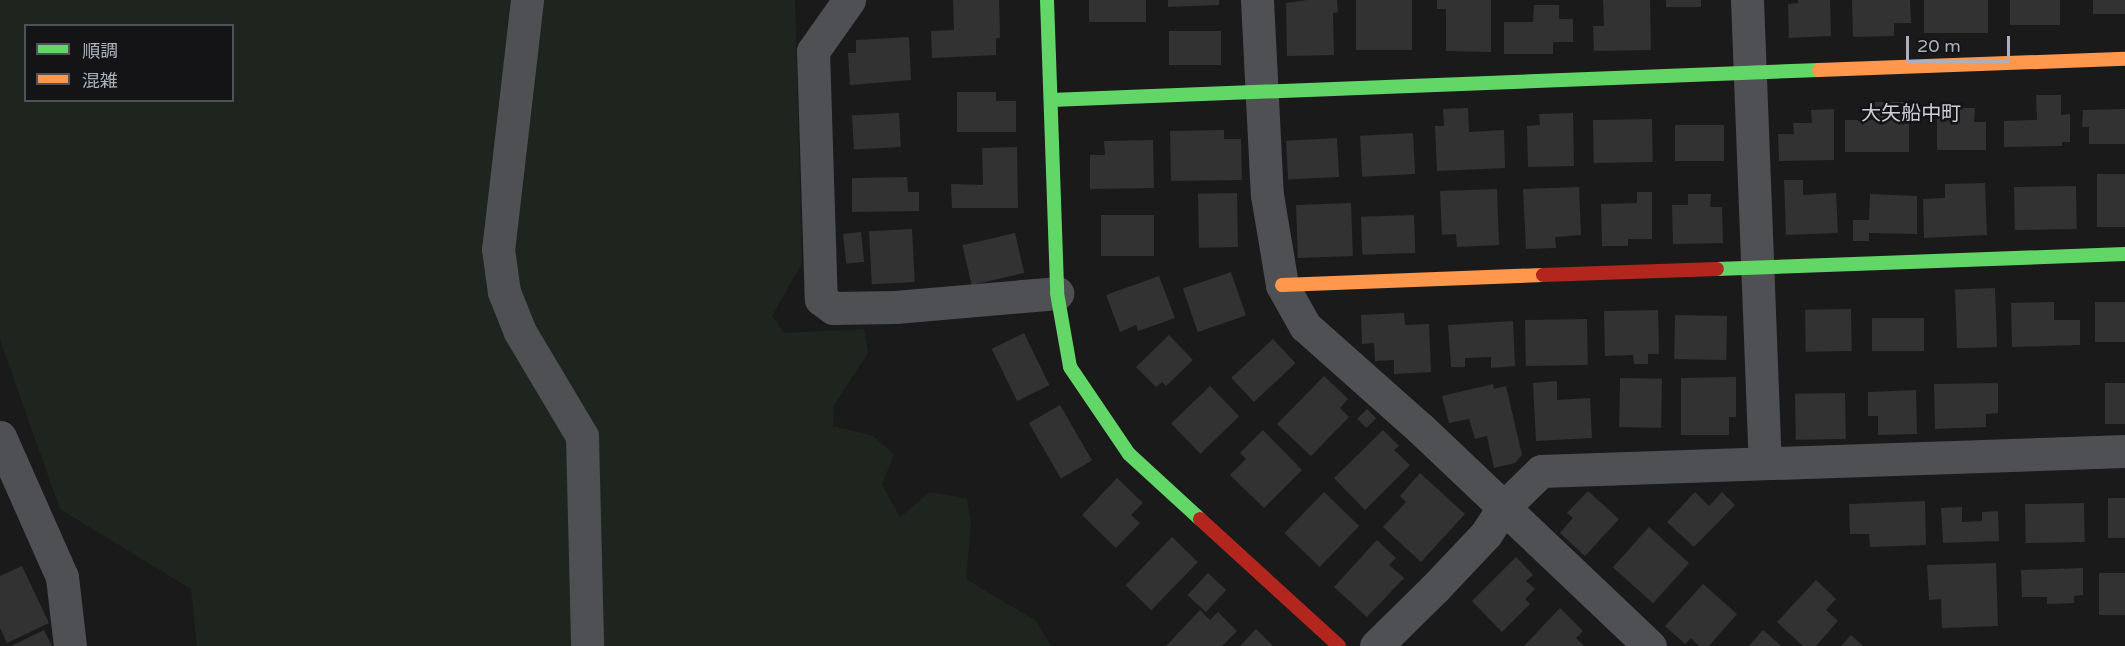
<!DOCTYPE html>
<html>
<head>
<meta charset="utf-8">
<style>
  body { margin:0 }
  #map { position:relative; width:2125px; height:646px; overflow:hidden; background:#1a1a1b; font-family:"Varela Round","Noto Sans JP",sans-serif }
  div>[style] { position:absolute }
  .green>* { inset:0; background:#1e251f }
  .building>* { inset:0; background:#323233; transform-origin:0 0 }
  .street>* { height:33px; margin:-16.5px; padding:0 16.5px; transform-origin:16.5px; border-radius:16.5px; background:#4e5054 }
  .fast>* { height:14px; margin:-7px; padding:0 7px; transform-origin:7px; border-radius:7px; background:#63d668 }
  .slow>* { height:14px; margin:-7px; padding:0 7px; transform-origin:7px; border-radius:7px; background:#ff974d }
  .jam>* { height:14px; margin:-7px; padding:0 7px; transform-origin:7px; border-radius:7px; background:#b3261e }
  span { translate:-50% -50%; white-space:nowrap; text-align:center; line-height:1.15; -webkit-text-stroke:5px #141417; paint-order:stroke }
  .neighbourhood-label { font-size:20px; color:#cccfd7 }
  .legend { position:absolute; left:24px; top:24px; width:210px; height:78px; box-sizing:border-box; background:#141417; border:2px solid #505259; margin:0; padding:8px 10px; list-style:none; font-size:18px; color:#abb0bc }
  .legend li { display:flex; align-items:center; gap:12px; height:30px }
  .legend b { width:30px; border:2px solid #505259 }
  .scale { position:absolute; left:1906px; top:36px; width:104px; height:27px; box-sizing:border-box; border:3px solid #abb0bc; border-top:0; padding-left:8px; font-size:18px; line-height:21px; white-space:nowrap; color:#abb0bc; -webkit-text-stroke:4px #141417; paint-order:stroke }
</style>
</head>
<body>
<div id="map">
  <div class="green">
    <i style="clip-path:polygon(evenodd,0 0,795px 0,802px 263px,772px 316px,784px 333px,864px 329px,868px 353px,834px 405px,833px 426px,873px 436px,894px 454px,882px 485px,900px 517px,930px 492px,967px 499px,971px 525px,966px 579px,1036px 621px,1051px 646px,197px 646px,191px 589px,60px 509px,0 340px,0 0,26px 26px,232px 26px,232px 100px,26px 100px,26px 26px)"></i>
  </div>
  <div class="building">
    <i style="clip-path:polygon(953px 0,999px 0,1000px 38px,996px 38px,996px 55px,932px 58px,931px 31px,954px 30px)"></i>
    <i style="left:1089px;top:0;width:57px;height:22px"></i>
    <i style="clip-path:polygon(1168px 0,1219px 0,1219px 5px,1168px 7px)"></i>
    <i style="clip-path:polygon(1307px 0,1337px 0,1338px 12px,1333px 13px,1334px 55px,1287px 56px,1286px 3px)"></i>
    <i style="left:1356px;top:0;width:56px;height:50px"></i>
    <i style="clip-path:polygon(1437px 0,1491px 0,1491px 52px,1446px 51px,1446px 9px,1437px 9px)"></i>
    <i style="clip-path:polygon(1603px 0,1650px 0,1651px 50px,1594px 51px,1593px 26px,1604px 26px)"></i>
    <i style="left:1666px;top:0;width:35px;height:7px"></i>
    <i style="clip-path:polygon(1798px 0,1830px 0,1831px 36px,1789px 38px,1788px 4px,1798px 3px)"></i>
    <i style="clip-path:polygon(1852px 0,1910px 0,1911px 23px,1894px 23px,1894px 36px,1853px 37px)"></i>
    <i style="left:1924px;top:0;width:64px;height:33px"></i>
    <i style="left:2010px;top:0;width:50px;height:25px"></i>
    <i style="left:2093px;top:0;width:32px;height:14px"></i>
    <i style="clip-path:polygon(1534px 5px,1559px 5px,1559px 19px,1573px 19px,1573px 42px,1553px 42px,1553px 54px,1504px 54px,1504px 22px,1533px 22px)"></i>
    <i style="left:1221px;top:31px;width:34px;height:52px;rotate:90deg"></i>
    <i style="clip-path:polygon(909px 37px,911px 80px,850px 85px,848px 53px,856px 53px,856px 40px)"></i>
    <i style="clip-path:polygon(957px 92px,996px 92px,996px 101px,1016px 101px,1016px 132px,957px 132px)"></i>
    <i style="clip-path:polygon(2036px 95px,2061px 95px,2061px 115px,2070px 114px,2070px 142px,2062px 142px,2062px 146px,2004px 147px,2004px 121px,2037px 120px)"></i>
    <i style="clip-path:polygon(1875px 102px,1909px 102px,1909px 152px,1845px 152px,1845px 120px,1875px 120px)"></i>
    <i style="clip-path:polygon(1468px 108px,1469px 132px,1504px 130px,1505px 168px,1437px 171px,1435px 126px,1444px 126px,1443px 109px)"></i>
    <i style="clip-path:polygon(1937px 108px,1975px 108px,1974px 122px,1986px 122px,1986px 150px,1937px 150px)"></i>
    <i style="clip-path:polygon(1834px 109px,1834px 160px,1779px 161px,1778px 134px,1794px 134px,1793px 123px,1812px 123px,1811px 110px)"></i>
    <i style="clip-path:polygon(2125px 109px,2125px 144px,2089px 144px,2089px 127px,2082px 127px,2083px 110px)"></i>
    <i style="left:899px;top:113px;width:34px;height:47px;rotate:87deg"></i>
    <i style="clip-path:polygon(1573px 113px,1574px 166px,1528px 167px,1527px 126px,1540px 125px,1539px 114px)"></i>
    <i style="left:1652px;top:119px;width:43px;height:59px;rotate:89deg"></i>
    <i style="left:1675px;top:125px;width:49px;height:36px"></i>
    <i style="clip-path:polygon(1224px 130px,1224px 139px,1241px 139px,1242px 180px,1171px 181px,1170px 131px)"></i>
    <i style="left:1413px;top:133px;width:41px;height:53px;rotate:87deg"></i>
    <i style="left:1337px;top:138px;width:39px;height:51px;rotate:87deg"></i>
    <i style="clip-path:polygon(1153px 140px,1154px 188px,1090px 189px,1090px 155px,1105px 155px,1104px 141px)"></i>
    <i style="clip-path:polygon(1017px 147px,1018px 208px,952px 208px,951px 184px,983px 185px,982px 148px)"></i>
    <i style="left:2125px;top:174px;width:53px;height:28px;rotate:90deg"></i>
    <i style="clip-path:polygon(907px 177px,908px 192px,919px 192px,919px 211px,852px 212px,852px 178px)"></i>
    <i style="clip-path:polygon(1784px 180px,1803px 180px,1803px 195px,1836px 193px,1838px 233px,1786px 235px)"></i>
    <i style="clip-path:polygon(1985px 183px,1987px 235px,1924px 238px,1923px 199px,1945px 198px,1945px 184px)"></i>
    <i style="left:2076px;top:186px;width:43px;height:62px;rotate:89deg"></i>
    <i style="clip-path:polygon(1579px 187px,1581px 235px,1555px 237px,1556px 248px,1526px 249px,1523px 189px)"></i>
    <i style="clip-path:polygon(1497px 189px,1499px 245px,1457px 247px,1456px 234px,1442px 235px,1440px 191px)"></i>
    <i style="clip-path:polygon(1637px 192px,1652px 192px,1652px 239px,1628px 239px,1628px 246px,1602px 246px,1601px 204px,1637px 203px)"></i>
    <i style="left:1237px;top:193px;width:54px;height:39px;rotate:89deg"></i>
    <i style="clip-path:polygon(1688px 194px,1711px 194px,1710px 207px,1722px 207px,1723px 243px,1673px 244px,1672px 205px,1688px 205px)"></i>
    <i style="clip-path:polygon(1870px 194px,1917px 196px,1917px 234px,1869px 233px,1869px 241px,1853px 241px,1853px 220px,1869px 220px)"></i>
    <i style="left:1351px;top:203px;width:53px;height:55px;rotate:88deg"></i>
    <i style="left:1154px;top:215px;width:41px;height:53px;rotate:90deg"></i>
    <i style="left:1414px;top:215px;width:38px;height:53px;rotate:88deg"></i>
    <i style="left:912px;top:229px;width:53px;height:43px;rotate:87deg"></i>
    <i style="left:861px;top:232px;width:30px;height:18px;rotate:84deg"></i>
    <i style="left:1015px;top:233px;width:41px;height:54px;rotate:77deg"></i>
    <i style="left:1231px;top:272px;width:46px;height:51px;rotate:71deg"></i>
    <i style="clip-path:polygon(1159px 276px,1175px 318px,1138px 331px,1136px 325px,1120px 332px,1106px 295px)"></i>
    <i style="left:1995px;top:288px;width:59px;height:40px;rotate:88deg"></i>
    <i style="clip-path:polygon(2054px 302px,2054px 320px,2080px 320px,2080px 345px,2012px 347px,2011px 303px)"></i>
    <i style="left:2125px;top:302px;width:40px;height:30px;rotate:90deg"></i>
    <i style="left:1851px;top:309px;width:42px;height:46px;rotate:89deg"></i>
    <i style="clip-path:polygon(1658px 310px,1659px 354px,1648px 354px,1648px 364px,1634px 364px,1633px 355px,1605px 356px,1604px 311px)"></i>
    <i style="clip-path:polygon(1404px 313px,1405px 325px,1429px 324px,1431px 372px,1394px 374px,1394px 360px,1375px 361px,1374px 343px,1362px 344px,1361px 315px)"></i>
    <i style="left:1675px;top:315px;width:52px;height:44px;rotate:1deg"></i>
    <i style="left:1924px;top:318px;width:33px;height:52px;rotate:90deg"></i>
    <i style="left:1587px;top:319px;width:46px;height:62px;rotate:89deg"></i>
    <i style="clip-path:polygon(1513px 321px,1515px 366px,1491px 368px,1491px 357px,1465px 358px,1465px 367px,1451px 367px,1448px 325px)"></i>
    <i style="left:1024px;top:333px;width:58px;height:36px;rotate:64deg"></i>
    <i style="clip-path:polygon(1169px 335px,1193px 360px,1166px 386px,1162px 382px,1156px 387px,1136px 367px)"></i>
    <i style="left:1273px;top:339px;width:33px;height:57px;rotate:47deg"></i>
    <i style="clip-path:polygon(1324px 376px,1348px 399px,1340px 408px,1349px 417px,1311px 456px,1277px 424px)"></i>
    <i style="clip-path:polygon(1736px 377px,1736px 417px,1729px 417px,1729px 435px,1681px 435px,1681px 378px)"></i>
    <i style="left:1620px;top:378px;width:42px;height:49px;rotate:1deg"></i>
    <i style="clip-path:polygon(1557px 381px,1557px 400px,1590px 398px,1592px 438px,1536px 441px,1533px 383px)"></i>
    <i style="clip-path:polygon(1998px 383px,1998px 413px,1986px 414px,1986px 427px,1935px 429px,1934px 384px)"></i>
    <i style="left:2125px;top:383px;width:41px;height:20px;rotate:90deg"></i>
    <i style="clip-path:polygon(1493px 384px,1494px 389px,1506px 386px,1522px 455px,1515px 463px,1494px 468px,1487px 436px,1475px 439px,1469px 419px,1449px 423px,1442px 396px)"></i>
    <i style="left:1210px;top:386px;width:42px;height:54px;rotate:46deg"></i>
    <i style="clip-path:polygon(1916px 390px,1917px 434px,1878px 435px,1878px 416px,1868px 416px,1868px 392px)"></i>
    <i style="left:1845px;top:393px;width:46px;height:50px;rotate:89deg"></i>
    <i style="left:1060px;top:405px;width:64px;height:36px;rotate:60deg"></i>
    <i style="left:1367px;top:409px;width:13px;height:14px;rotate:45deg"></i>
    <i style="clip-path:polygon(1263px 430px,1302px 470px,1264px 508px,1230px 475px,1246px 459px,1240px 453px)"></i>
    <i style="clip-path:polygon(1383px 430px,1399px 446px,1394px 450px,1410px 465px,1365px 510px,1334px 478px)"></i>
    <i style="clip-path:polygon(1420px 473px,1465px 514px,1421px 562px,1383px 527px,1406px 502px,1400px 496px)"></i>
    <i style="clip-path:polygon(1117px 478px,1143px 503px,1131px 515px,1140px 523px,1116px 548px,1082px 515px)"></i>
    <i style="clip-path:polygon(1588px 491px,1619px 519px,1585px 556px,1560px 533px,1573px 518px,1567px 513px)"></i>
    <i style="left:1324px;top:492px;width:49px;height:57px;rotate:44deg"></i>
    <i style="clip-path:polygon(1695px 492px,1709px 506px,1722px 492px,1735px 505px,1694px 547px,1667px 522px)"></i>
    <i style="left:2125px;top:498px;width:40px;height:17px;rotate:90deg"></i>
    <i style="clip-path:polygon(1925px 501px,1926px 545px,1870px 547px,1869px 534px,1850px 534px,1849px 504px)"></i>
    <i style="left:2084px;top:503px;width:39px;height:59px;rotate:89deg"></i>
    <i style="clip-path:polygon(1962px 507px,1962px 522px,1982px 521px,1982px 512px,1998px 511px,1999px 541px,1943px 543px,1941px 508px)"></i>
    <i style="left:1649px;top:527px;width:54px;height:54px;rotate:42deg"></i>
    <i style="left:1172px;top:537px;width:36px;height:67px;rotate:44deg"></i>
    <i style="clip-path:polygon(1377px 540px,1396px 558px,1389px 565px,1404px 578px,1367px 617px,1334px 587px)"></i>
    <i style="clip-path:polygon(1516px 557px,1533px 575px,1526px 581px,1535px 589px,1525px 599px,1530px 604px,1502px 632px,1472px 601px)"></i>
    <i style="clip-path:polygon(1996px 563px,1998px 626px,1942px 628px,1941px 599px,1929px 600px,1927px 565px)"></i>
    <i style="clip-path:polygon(22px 566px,49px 623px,7px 643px,0 628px,0 576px)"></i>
    <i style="clip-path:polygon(2083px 568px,2083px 595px,2074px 596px,2074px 603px,2047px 604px,2047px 597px,2022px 597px,2021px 570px)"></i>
    <i style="left:1208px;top:573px;width:25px;height:30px;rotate:43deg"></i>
    <i style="left:2125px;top:573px;width:42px;height:26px;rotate:90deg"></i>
    <i style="clip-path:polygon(1816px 580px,1836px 599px,1826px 610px,1838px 621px,1816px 646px,1803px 646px,1777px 622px)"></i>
    <i style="clip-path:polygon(1703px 584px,1737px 614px,1709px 646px,1699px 646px,1691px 638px,1685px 644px,1665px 626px)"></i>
    <i style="clip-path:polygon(1560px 608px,1583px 631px,1576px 638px,1584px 646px,1524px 646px)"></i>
    <i style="clip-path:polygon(1200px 610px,1210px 620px,1218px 612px,1237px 631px,1222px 646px,1166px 646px)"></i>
    <i style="clip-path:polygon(1256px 629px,1273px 646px,1240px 646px)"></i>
    <i style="clip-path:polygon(44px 630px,52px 646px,11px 646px)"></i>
    <i style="clip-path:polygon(1763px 630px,1781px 646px,1749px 646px)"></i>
    <i style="clip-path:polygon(1851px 635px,1863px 646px,1841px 646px)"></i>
  </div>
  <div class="street">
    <i style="left:527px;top:0;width:251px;rotate:96.6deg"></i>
    <i style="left:498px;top:249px;width:43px;rotate:82.1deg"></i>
    <i style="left:504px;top:292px;width:43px;rotate:68.2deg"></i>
    <i style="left:520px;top:332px;width:121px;rotate:59.2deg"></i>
    <i style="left:582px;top:436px;width:210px;rotate:88.6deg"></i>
    <i style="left:849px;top:0;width:62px;rotate:125.2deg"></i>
    <i style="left:813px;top:51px;width:248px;rotate:88.2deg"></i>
    <i style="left:821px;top:299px;width:15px;rotate:37deg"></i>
    <i style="left:833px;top:308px;width:62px;rotate:-0.9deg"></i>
    <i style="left:895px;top:307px;width:163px;rotate:-4.9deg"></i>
    <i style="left:1257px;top:0;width:195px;rotate:87.1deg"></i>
    <i style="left:1267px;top:195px;width:91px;rotate:80.5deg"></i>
    <i style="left:1282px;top:285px;width:47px;rotate:60.7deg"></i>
    <i style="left:1305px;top:326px;width:154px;rotate:41.6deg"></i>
    <i style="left:1420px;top:428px;width:317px;rotate:43.5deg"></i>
    <i style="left:1747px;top:0;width:461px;rotate:87.8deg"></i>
    <i style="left:0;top:437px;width:153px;rotate:66.1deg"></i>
    <i style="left:62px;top:577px;width:69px;rotate:83.4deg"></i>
    <i style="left:1376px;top:646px;width:83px;rotate:-44.5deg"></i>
    <i style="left:1435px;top:588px;width:74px;rotate:-46.6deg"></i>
    <i style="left:1486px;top:534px;width:30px;rotate:-57deg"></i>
    <i style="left:1502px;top:509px;width:54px;rotate:-44.3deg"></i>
    <i style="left:1541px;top:471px;width:584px;rotate:-1.96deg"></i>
  </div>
  <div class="fast">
    <i style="left:1047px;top:0;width:293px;rotate:88deg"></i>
    <i style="left:1057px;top:293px;width:75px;rotate:80deg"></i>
    <i style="left:1070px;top:367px;width:105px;rotate:55.9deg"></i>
    <i style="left:1129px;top:454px;width:96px;rotate:42.5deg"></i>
    <i style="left:1051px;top:100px;width:769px;rotate:-2.24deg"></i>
    <i style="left:1717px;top:269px;width:408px;rotate:-2.1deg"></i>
  </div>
  <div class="slow">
    <i style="left:1819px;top:70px;width:306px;rotate:-2.1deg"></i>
    <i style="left:1282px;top:285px;width:261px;rotate:-2.2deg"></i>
  </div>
  <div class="jam">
    <i style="left:1543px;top:275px;width:174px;rotate:-2deg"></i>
    <i style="left:1200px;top:519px;width:188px;rotate:42.4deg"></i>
  </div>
  <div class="neighbourhood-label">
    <span style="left:1911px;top:114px">大矢船中町</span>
  </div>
  <ul class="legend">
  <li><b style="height:8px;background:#63d668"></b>順調</li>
  <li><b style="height:8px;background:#ff974d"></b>混雑</li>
  </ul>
  <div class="scale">20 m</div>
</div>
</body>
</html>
